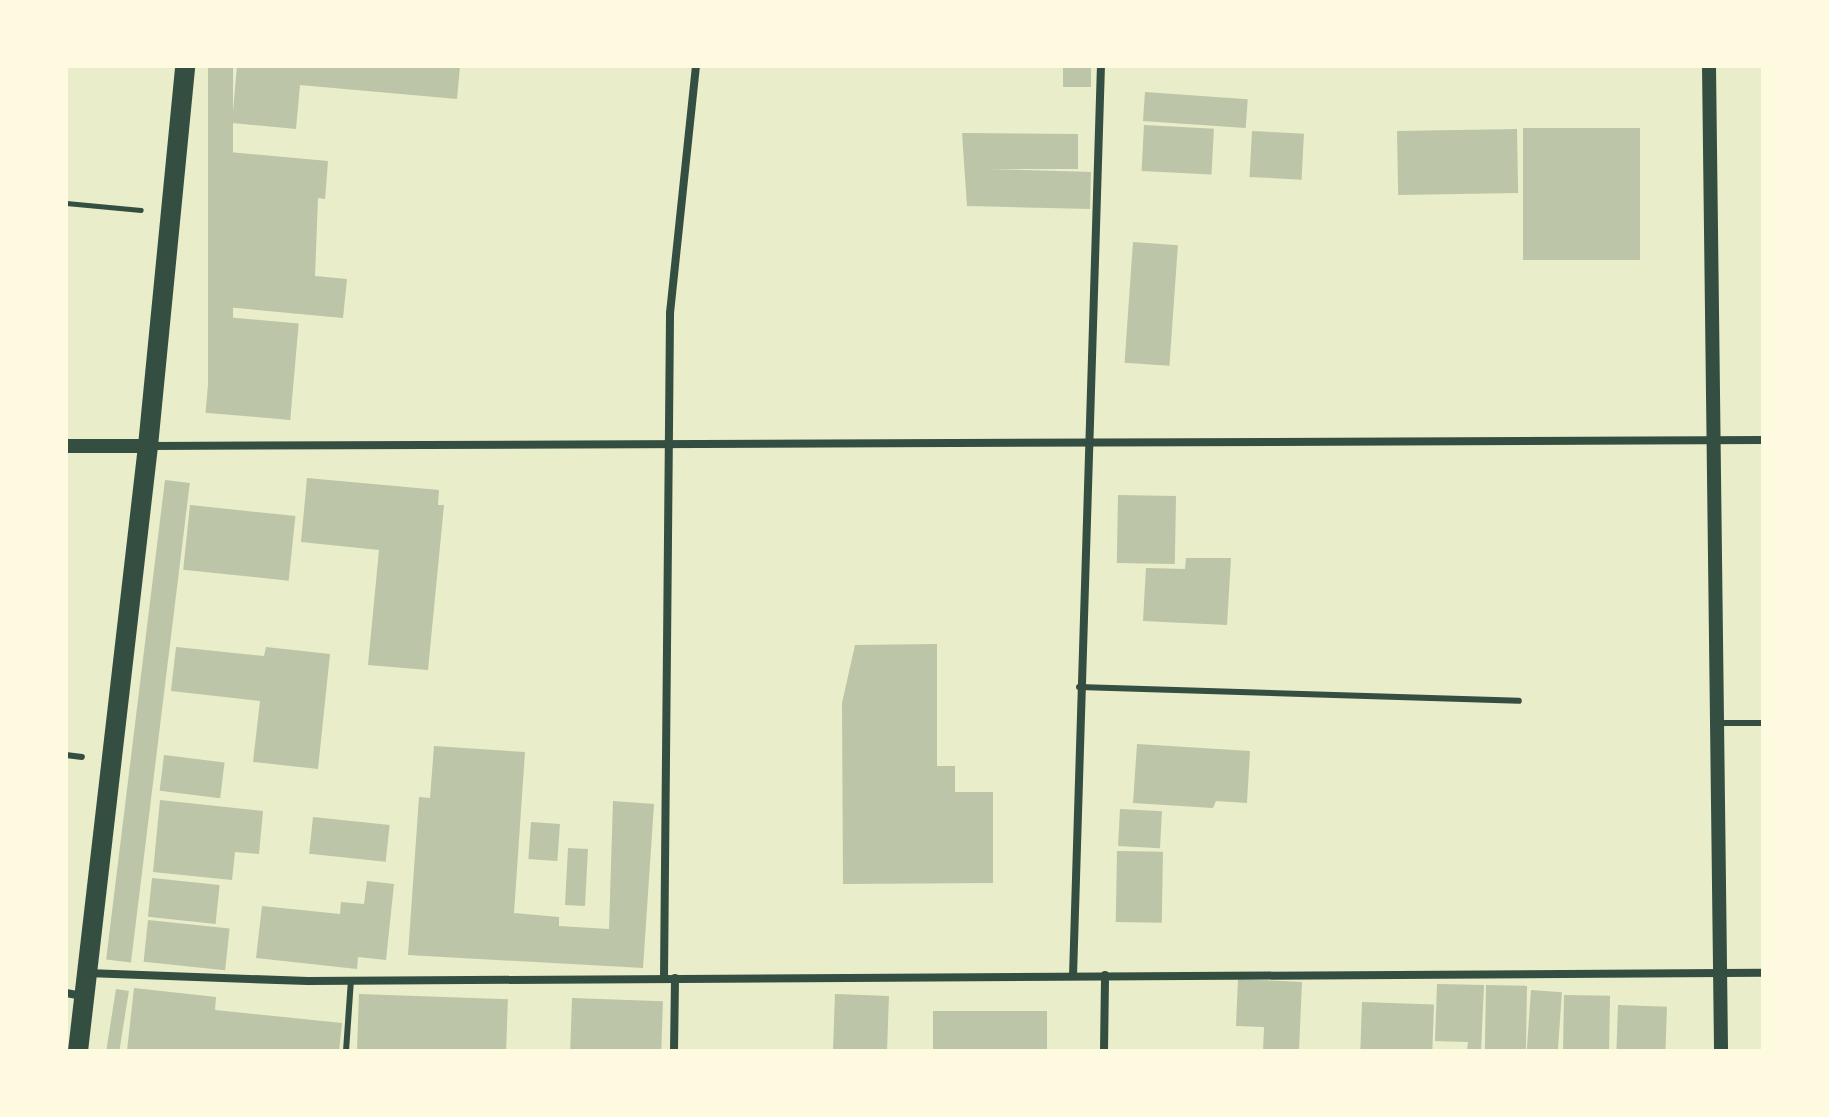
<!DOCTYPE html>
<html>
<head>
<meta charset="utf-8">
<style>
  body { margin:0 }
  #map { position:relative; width:1829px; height:1117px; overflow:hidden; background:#e9edc9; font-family:Poppins,sans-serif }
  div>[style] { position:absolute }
  .building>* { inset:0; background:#bcc5a7; transform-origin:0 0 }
  .path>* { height:5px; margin:-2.5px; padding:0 2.5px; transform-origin:2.5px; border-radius:2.5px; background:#344e41 }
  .service>* { height:6px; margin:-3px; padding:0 3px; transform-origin:3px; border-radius:3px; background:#344e41 }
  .minor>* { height:8px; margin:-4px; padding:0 4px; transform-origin:4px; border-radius:4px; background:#344e41 }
  .tertiary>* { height:14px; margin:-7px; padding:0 7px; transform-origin:7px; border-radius:7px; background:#344e41 }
  .primary>* { height:20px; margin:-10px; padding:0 10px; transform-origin:10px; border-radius:10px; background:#344e41 }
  span { translate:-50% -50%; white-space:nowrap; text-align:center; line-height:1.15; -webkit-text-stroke:6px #fefae0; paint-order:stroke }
  .frame { position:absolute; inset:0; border:68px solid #fefae0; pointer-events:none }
</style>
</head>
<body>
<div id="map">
  <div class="building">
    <i style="left:208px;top:66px;width:25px;height:347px"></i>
    <i style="clip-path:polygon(237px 66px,460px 66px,457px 99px,300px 85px,296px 129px,232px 123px)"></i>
    <i style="left:1063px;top:66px;width:28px;height:21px"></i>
    <i style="left:1145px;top:92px;width:103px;height:29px;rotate:4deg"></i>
    <i style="left:1144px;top:125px;width:70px;height:46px;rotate:3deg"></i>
    <i style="left:1523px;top:128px;width:117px;height:132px"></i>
    <i style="left:1517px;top:129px;width:64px;height:120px;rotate:89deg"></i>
    <i style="left:1252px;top:131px;width:52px;height:46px;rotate:3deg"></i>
    <i style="clip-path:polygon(962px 133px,1078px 134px,1078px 169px,989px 169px,1091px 172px,1090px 209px,967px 206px)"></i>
    <i style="clip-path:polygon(229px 152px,328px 161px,325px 199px,318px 198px,315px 276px,347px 279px,343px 318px,215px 306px)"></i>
    <i style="left:1133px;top:242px;width:45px;height:121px;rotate:4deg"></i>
    <i style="left:214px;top:316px;width:85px;height:97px;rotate:5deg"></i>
    <i style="clip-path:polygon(307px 478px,439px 490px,438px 505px,444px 505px,428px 670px,368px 665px,379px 550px,301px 542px)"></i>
    <i style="left:165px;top:480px;width:25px;height:483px;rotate:7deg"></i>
    <i style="left:1118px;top:495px;width:58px;height:68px;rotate:1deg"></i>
    <i style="left:190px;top:505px;width:106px;height:65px;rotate:6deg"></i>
    <i style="clip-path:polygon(1186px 558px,1231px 558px,1227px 625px,1143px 621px,1146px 568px,1185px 569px)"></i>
    <i style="clip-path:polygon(937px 644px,937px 766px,955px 766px,955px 792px,993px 792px,993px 883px,843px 884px,842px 703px,855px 645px)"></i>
    <i style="clip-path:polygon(176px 647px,264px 656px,266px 647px,330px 654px,318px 769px,253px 762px,260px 701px,171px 691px)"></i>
    <i style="clip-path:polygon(1137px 744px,1250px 751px,1247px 803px,1216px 801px,1213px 808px,1133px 803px)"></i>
    <i style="clip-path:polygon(434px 746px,525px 752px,514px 913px,559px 917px,559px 926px,609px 929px,613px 801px,654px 804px,643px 968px,408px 955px,419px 797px,430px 798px)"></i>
    <i style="left:164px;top:755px;width:61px;height:36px;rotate:7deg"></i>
    <i style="clip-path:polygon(160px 800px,263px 811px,259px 854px,235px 852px,232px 880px,153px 872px)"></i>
    <i style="left:1120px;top:809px;width:42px;height:37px;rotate:3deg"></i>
    <i style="left:313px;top:817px;width:77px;height:37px;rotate:6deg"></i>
    <i style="left:531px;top:822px;width:29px;height:37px;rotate:4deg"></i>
    <i style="left:568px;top:848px;width:20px;height:57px;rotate:3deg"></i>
    <i style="left:1117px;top:851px;width:46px;height:71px;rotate:1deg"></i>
    <i style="left:152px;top:878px;width:68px;height:39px;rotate:6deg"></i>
    <i style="clip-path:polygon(367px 881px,394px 884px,386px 960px,358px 957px,357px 969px,256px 958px,262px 906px,340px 914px,341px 902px,364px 904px)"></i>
    <i style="left:148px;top:920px;width:82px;height:42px;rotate:6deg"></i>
    <i style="clip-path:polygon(1238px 979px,1302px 982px,1299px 1051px,1263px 1051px,1264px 1027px,1236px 1026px)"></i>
    <i style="clip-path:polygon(1437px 984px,1484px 985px,1481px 1051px,1467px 1051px,1468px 1042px,1435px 1041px)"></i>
    <i style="left:1486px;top:985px;width:41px;height:66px;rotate:1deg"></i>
    <i style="clip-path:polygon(134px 988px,216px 997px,215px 1010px,342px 1023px,339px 1051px,127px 1051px)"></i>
    <i style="left:116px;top:989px;width:13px;height:62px;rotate:9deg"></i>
    <i style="left:1531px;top:990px;width:31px;height:61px;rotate:4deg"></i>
    <i style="left:359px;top:994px;width:149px;height:57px;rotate:2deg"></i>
    <i style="left:835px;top:994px;width:54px;height:57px;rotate:2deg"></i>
    <i style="left:1564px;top:995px;width:46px;height:56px;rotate:1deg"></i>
    <i style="left:572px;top:998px;width:91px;height:53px;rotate:2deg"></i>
    <i style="left:1362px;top:1002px;width:72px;height:49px;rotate:2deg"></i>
    <i style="left:1618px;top:1005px;width:49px;height:46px;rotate:2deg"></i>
    <i style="left:933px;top:1011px;width:114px;height:40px"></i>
  </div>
  <div class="path">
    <i style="left:66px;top:203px;width:75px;rotate:5.3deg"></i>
  </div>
  <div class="service">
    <i style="left:1079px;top:687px;width:440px;rotate:1.8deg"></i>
    <i style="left:1719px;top:723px;width:44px"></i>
    <i style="left:66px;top:755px;width:16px;rotate:7deg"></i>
    <i style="left:346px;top:1051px;width:71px;rotate:-86deg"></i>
  </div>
  <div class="minor">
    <i style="left:149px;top:446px;width:1614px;rotate:-0.21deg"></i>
    <i style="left:87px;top:973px;width:221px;rotate:2.1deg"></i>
    <i style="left:308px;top:981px;width:1455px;rotate:-0.32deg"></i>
    <i style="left:1073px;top:976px;width:910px;rotate:-88.24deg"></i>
    <i style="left:664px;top:978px;width:665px;rotate:-89.48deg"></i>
    <i style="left:670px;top:313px;width:248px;rotate:-84deg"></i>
    <i style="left:66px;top:993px;width:17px;rotate:10deg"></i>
    <i style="left:674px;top:1051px;width:73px;rotate:-89.2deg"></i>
    <i style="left:1104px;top:1051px;width:76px;rotate:-89.2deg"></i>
  </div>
  <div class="tertiary">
    <i style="left:1709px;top:66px;width:985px;rotate:89.3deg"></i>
    <i style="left:66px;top:446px;width:82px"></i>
  </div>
  <div class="primary">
    <i style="left:78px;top:1051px;width:609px;rotate:-83.4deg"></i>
    <i style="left:148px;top:446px;width:382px;rotate:-84.4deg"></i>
  </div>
  <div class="frame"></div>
</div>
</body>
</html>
